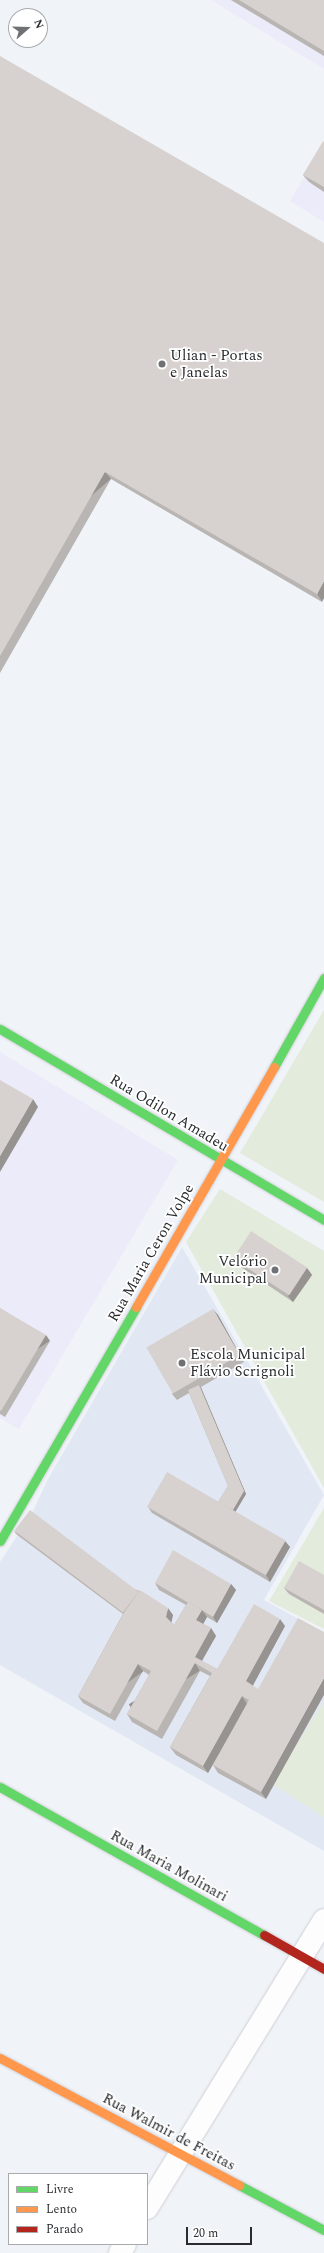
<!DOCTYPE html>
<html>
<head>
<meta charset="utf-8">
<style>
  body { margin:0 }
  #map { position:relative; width:324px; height:2253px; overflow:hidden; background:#f0f3f8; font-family:Spectral,serif }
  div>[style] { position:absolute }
  .commercial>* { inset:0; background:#ecebfa }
  .built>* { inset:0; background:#e1e8f3 }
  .green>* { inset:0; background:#e3ebdc }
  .roads { filter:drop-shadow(0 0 1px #ced0d4) drop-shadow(0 0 1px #ced0d4) }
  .street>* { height:22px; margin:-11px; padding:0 11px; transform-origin:11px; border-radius:11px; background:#fdfdfe }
  .fast>* { height:9px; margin:-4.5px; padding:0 4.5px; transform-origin:4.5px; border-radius:4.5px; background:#63d668 }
  .slow>* { height:9px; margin:-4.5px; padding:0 4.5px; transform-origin:4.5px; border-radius:4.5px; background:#ff974d }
  .jam>* { height:9px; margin:-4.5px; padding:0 4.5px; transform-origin:4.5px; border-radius:4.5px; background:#b3261e }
  .wall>* { inset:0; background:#b9b5b2 }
  .shaded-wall>* { inset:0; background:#969391; transform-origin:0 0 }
  .building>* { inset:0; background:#d7d2cf; transform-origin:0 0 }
  .dots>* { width:11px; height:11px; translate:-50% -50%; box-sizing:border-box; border:2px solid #fff; border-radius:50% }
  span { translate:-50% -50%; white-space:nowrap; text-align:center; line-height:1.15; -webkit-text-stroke:3.5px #fff; paint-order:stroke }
  .poi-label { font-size:15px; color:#292b2e }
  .left { translate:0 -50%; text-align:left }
  .right { translate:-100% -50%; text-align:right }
  .street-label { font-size:15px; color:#292b2e }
  .legend { position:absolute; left:8px; top:2173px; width:140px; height:72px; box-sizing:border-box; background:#fff; border:1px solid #a9aaab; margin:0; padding:5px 7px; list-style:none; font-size:12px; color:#292b2e }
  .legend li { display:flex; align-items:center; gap:8px; height:20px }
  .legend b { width:20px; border:1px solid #a9aaab }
  .north { position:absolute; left:8px; top:8px; width:40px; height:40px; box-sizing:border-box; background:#fff; border:1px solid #a9aaab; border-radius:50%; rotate:70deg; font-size:11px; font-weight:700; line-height:16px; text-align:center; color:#292b2e }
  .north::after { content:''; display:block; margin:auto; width:14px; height:18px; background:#6f7175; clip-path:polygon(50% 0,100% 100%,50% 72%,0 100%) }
  .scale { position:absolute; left:186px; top:2227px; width:66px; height:18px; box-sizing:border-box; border:2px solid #292b2e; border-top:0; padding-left:5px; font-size:12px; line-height:14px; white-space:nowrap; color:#292b2e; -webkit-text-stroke:3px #fff; paint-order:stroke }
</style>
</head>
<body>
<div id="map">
  <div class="commercial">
    <i style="clip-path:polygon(211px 0,324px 0,324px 69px)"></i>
    <i style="clip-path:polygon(324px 144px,324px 222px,290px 201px)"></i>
    <i style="clip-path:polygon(0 1052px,178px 1160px,19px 1429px,0 1418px)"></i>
  </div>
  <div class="built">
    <i style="clip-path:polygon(182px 1247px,324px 1495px,264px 1600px,324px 1633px,324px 1851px,0 1665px,0 1562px,32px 1513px,48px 1479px)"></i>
  </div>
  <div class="green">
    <i style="clip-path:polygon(324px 1010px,324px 1202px,240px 1153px)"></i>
    <i style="clip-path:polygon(220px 1189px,324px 1251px,324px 1488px,186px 1242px)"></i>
    <i style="clip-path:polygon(324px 1508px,324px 1629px,269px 1601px)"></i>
    <i style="clip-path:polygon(324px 1701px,324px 1817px,272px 1784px)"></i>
  </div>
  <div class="roads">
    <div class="street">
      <i style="left:147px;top:2208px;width:338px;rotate:-58.4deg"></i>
      <i style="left:120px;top:2253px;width:10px;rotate:-61deg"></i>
    </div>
    <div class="fast">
      <i style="left:0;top:1029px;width:376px;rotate:30.5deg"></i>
      <i style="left:274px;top:1067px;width:102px;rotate:-60.7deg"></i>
      <i style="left:0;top:1541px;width:271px;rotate:-59.8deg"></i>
      <i style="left:0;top:1787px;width:303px;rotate:29.3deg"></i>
      <i style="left:239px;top:2185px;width:96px;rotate:27.9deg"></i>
    </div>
    <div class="slow">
      <i style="left:136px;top:1307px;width:277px;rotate:-60.1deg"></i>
      <i style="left:0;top:2058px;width:271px;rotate:28deg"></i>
    </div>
    <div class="jam">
      <i style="left:264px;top:1935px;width:69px;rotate:29.5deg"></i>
    </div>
  </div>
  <div class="wall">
    <i style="clip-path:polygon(231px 0,324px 0,324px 56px)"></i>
    <i style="clip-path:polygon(0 56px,322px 602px,111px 479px,0 673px)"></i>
    <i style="clip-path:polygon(324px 142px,324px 192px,309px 182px,303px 175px)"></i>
    <i style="clip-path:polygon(233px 1259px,307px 1268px,312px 1275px,293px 1302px,238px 1265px)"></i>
    <i style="clip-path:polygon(0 1308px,50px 1341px,5px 1417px,0 1414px)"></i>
    <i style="clip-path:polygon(218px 1315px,244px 1362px,201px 1387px,246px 1494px,235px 1512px,285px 1541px,290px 1547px,270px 1582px,152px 1513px,148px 1507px,218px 1502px,228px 1486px,189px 1393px,177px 1400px,172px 1394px)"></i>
    <i style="clip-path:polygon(14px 1531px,139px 1591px,173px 1615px,171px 1622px,174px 1625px,186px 1605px,159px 1590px,155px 1583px,231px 1584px,236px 1590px,217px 1623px,207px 1617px,203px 1624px,211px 1628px,216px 1636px,202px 1661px,217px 1669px,285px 1626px,253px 1685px,266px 1799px,218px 1773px,213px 1765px,230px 1735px,208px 1773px,176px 1755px,170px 1747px,210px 1676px,200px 1671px,162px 1739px,132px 1722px,127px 1714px,149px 1675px,143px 1671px,115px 1721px,83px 1703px,78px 1696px,123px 1614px,16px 1534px)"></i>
    <i style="clip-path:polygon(324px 1575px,324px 1614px,289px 1594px,284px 1588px)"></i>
  </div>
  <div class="shaded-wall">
    <i style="left:105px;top:472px;width:9px;height:212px;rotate:49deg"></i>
    <i style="clip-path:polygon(324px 581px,324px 598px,322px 602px,317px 594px)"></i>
    <i style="clip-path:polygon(33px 1099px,38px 1107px,0 1172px,0 1156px)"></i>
    <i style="clip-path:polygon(307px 1268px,312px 1275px,293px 1302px,288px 1296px)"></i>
    <i style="clip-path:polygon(213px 1309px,218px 1315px,244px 1362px,240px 1355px)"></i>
    <i style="left:46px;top:1335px;width:7px;height:88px;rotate:56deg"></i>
    <i style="clip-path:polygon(199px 1385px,201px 1388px,246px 1494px,233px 1516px,231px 1513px,244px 1491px)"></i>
    <i style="clip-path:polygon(285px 1541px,290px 1547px,270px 1582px,266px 1575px)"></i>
    <i style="clip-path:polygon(231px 1584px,236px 1590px,217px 1623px,213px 1617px)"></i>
    <i style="clip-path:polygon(168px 1608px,173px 1615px,171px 1624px,166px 1617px)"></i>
    <i style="clip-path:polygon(202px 1610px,207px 1617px,201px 1628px,196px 1620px)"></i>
    <i style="clip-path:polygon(280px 1619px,285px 1626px,251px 1689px,246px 1681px)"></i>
    <i style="clip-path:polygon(211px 1628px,216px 1636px,200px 1664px,195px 1657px)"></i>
    <i style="left:195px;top:1663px;width:9px;height:78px;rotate:58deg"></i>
    <i style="left:138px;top:1664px;width:9px;height:57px;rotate:54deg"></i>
    <i style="clip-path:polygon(324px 1678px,324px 1695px,266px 1799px,261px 1792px)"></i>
    <i style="clip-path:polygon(242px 1696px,247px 1704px,208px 1773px,203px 1766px)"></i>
  </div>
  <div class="building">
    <i style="clip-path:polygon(239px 0,324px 0,324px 51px)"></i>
    <i style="clip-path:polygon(0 56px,324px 243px,324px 581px,317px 594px,105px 472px,0 656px)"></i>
    <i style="clip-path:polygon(323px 141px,324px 142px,324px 187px,303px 175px)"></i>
    <i style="clip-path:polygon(0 1080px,33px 1099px,0 1156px)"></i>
    <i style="left:251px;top:1231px;width:67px;height:33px;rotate:33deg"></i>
    <i style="clip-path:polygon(0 1308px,46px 1335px,1px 1411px,0 1410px)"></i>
    <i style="left:213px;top:1309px;width:53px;height:77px;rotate:60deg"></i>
    <i style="clip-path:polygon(199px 1385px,244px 1491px,233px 1510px,218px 1502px,228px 1486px,188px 1390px)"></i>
    <i style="left:167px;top:1472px;width:137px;height:40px;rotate:30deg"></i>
    <i style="left:30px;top:1510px;width:136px;height:26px;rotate:37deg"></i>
    <i style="clip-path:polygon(173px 1550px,231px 1584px,213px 1617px,202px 1610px,188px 1602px,187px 1602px,155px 1583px)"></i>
    <i style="clip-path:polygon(299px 1561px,324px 1575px,324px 1610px,284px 1588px)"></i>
    <i style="clip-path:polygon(140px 1590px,168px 1608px,166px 1617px,174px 1625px,188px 1602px,202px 1610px,196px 1620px,211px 1628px,195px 1657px,217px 1669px,254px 1604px,280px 1619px,246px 1681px,258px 1689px,298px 1618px,324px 1632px,324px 1678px,261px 1792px,213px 1765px,249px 1700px,242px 1696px,203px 1766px,170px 1747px,212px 1673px,195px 1663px,157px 1731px,127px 1714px,151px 1671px,138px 1664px,110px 1714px,78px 1696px,125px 1611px)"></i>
  </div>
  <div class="dots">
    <i style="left:162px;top:364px;background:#6f7175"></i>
    <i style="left:275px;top:1270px;background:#6f7175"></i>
    <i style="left:182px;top:1363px;background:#6f7175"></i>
  </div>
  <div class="poi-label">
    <span class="left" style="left:170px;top:364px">Ulian - Portas<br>e Janelas</span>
    <span class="right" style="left:267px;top:1270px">Velório<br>Municipal</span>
    <span class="left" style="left:190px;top:1363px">Escola Municipal<br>Flávio Scrignoli</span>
  </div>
  <div class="street-label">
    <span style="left:169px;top:1113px;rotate:31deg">Rua Odilon Amadeu</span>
    <span style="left:151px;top:1253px;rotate:-60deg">Rua Maria Ceron Volpe</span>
    <span style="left:169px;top:1866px;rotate:29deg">Rua Maria Molinari</span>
    <span style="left:169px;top:2132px;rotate:28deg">Rua Walmir de Freitas</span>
  </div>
  <ul class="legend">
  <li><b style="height:5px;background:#63d668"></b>Livre</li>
  <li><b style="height:5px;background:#ff974d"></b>Lento</li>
  <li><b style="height:5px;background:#b3261e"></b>Parado</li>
  </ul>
  <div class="north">N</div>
  <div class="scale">20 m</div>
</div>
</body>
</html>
